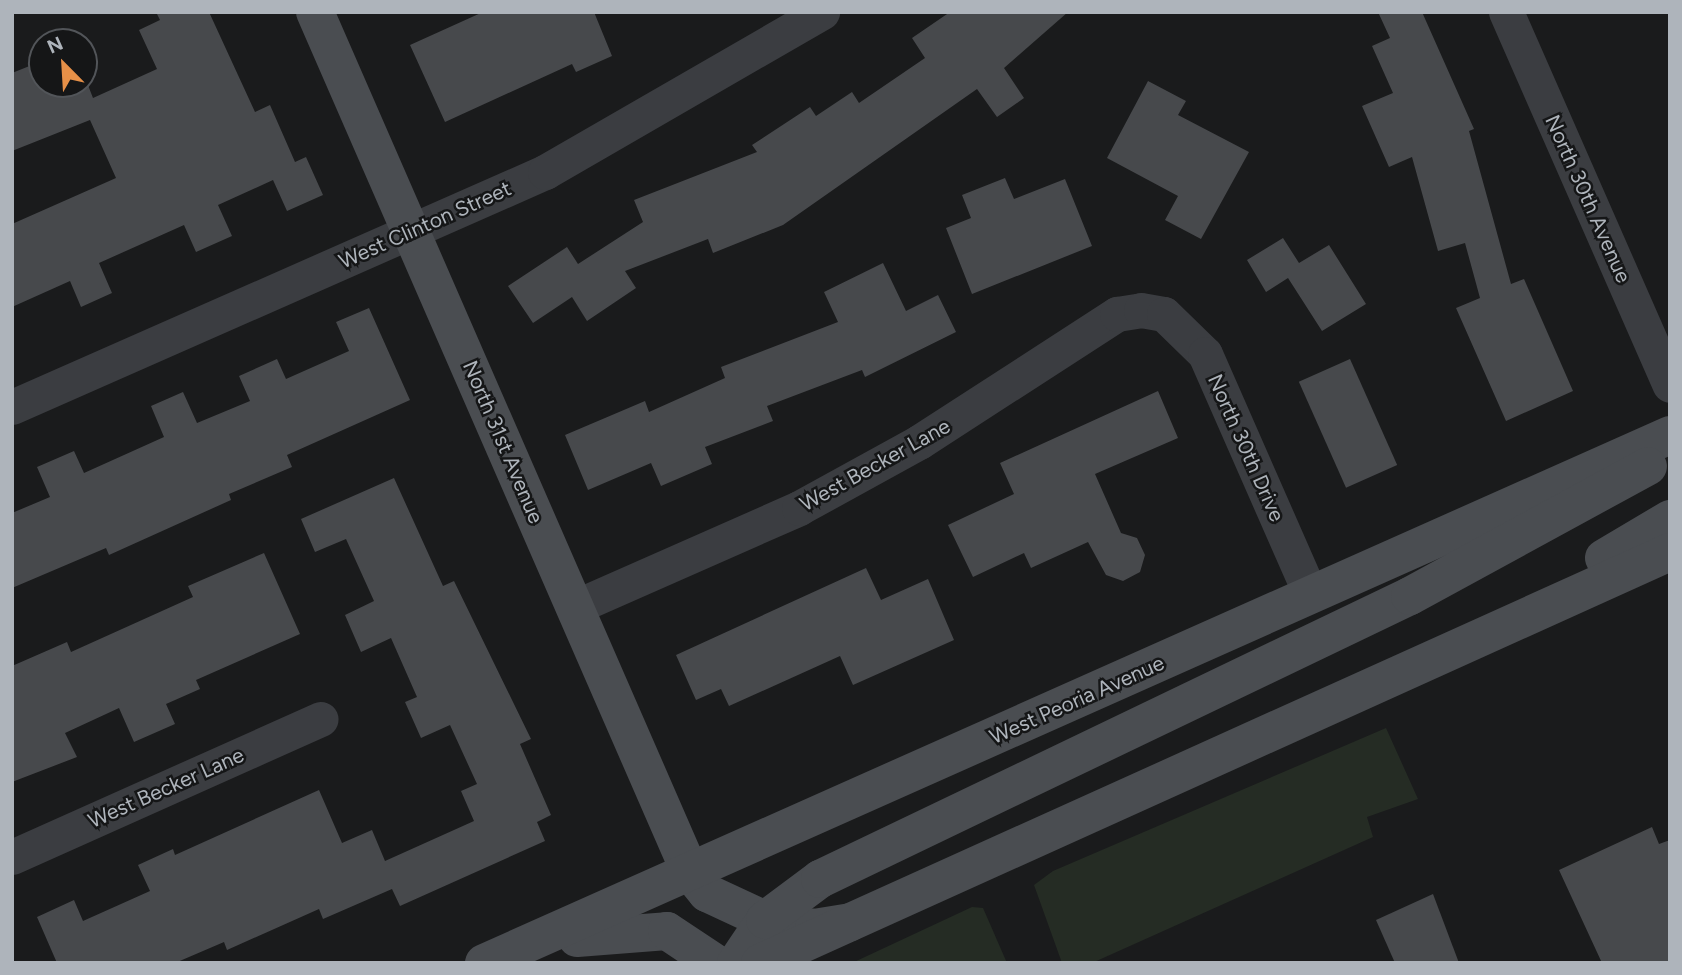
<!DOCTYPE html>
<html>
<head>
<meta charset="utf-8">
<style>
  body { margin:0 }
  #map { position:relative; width:1682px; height:975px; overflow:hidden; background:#1a1b1c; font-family:Figtree,sans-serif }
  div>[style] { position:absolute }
  .green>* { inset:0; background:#252c24 }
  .building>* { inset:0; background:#47494c; transform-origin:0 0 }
  .street>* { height:35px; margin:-17.5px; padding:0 17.5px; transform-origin:17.5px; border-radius:17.5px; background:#3b3d41 }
  .secondary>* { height:38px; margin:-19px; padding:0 19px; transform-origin:19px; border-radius:19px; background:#4a4d51 }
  span { translate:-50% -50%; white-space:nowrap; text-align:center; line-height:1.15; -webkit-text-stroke:5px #151617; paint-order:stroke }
  .street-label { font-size:21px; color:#aeb4bb }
  .frame { position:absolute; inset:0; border:14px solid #aeb4bb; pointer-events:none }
  .north { position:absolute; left:28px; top:28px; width:70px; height:70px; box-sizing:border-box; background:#151617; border:2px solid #525559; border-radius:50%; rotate:336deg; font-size:19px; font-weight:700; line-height:28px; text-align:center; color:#aeb4bb }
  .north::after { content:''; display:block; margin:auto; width:24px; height:32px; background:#e69048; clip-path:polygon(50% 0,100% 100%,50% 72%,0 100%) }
</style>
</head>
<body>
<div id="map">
  <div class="green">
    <i style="clip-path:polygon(1386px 728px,1418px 799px,1367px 817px,1373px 837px,1092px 963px,1062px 963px,1034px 885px,1053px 871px)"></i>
    <i style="clip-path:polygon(972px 907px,983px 908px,1007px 963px,852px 963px)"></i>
  </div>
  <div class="building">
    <i style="clip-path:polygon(156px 12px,209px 12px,255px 112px,270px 105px,295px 162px,306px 157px,323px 195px,287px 211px,273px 180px,218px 205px,232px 236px,196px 252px,184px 225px,99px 263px,112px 293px,81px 307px,70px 281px,12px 307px,12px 224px,116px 178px,90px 120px,12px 151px,12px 73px,42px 61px,42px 84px,84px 84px,84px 75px,93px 98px,157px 69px,139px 30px,160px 20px)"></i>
    <i style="clip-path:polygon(483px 12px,594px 12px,612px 56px,576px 72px,572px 64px,445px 122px,410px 45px)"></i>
    <i style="clip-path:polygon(950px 12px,1068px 12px,1004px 68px,1024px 98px,997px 117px,977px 89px,783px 225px,713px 253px,708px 239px,625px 271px,636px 288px,587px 321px,572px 297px,533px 323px,508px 286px,567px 247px,578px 264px,643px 222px,634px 200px,757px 152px,752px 145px,810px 107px,816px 116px,852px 92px,859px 103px,925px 58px,912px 38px)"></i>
    <i style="clip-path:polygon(1378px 12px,1422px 12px,1474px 129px,1469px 131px,1511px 284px,1524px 279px,1573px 391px,1506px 421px,1456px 308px,1480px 298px,1465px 243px,1438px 251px,1412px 157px,1389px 167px,1362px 106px,1393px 93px,1372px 46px,1390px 38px)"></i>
    <i style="clip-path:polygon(1148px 81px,1186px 101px,1178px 115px,1249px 152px,1201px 239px,1165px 220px,1178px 196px,1107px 158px)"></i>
    <i style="clip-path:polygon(1005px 178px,1014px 199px,1065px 179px,1092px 246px,972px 294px,946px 228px,971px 218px,962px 195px)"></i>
    <i style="clip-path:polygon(1283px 238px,1299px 263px,1329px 245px,1366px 304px,1322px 331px,1288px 278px,1266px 292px,1247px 260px)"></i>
    <i style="clip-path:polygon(883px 263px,906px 311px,938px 295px,956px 332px,865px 377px,862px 370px,767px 406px,773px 421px,705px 447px,712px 464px,661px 486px,651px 463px,588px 490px,565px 435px,645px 401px,649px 412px,725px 378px,721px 367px,838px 322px,824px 292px)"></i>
    <i style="clip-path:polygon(369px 308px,410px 400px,287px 455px,292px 467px,229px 494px,231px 500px,109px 555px,106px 548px,12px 588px,12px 513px,50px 497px,37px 467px,74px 451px,84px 473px,164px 437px,151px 406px,183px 392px,197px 423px,250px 401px,239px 376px,277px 359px,286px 379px,349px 351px,336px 322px)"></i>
    <i style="left:1350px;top:359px;width:116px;height:56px;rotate:66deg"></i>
    <i style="clip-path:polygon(1158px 391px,1178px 438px,1095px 474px,1121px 533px,1137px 538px,1145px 555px,1140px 572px,1123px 581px,1106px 575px,1088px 542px,1031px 568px,1024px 553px,973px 577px,948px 525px,1014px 494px,1000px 463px)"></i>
    <i style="clip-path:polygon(394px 478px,443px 586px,454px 581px,531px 739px,520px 744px,551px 815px,537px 822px,545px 841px,400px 906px,392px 889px,323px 919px,319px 909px,227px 950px,224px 942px,175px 963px,57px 963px,37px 917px,74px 900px,83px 921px,150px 891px,138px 865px,173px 849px,175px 855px,319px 790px,342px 843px,372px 830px,385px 861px,474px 821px,461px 791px,477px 784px,450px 725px,421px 738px,405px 702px,417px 697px,391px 638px,361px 652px,345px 615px,374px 601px,346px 539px,315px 552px,301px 519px)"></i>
    <i style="clip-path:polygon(264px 553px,300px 634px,196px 680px,200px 689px,166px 704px,175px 724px,134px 742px,119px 708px,65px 733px,77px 757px,12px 782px,12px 666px,67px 642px,71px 652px,193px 597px,188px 586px)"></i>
    <i style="clip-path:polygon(866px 568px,881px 600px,928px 579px,954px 640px,853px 685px,840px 656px,729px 706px,721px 689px,696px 700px,676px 655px)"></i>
    <i style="clip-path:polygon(1652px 827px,1659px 844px,1670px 840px,1670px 963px,1602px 963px,1559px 870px)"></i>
    <i style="clip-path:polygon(1433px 894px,1459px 963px,1395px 963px,1376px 920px)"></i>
  </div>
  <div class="street">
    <i style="left:1506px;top:12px;width:407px;rotate:66.3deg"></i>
    <i style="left:12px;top:407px;width:583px;rotate:-23.79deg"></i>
    <i style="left:545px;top:172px;width:320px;rotate:-30deg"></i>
    <i style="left:575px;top:607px;width:245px;rotate:-23.8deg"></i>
    <i style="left:799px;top:508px;width:137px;rotate:-28.8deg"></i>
    <i style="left:919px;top:442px;width:236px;rotate:-32.9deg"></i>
    <i style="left:1117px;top:314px;width:24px;rotate:-9deg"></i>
    <i style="left:1141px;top:310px;width:23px;rotate:10deg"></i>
    <i style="left:1164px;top:314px;width:57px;rotate:44.3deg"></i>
    <i style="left:1205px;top:354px;width:263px;rotate:66.3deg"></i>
    <i style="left:12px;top:857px;width:338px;rotate:-24.1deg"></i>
  </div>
  <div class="secondary">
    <i style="left:315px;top:12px;width:938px;rotate:66.44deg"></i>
    <i style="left:690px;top:872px;width:27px;rotate:51deg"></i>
    <i style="left:707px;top:893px;width:64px;rotate:25deg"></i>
    <i style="left:765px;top:920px;width:50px;rotate:9.3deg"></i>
    <i style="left:814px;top:928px;width:36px;rotate:-9deg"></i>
    <i style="left:1604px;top:558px;width:77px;rotate:-30.6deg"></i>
    <i style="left:577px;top:938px;width:90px;rotate:-4.4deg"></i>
    <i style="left:667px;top:931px;width:58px;rotate:33.7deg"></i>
    <i style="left:484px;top:963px;width:1298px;rotate:-24deg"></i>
    <i style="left:736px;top:963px;width:52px;rotate:-56deg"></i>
    <i style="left:765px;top:920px;width:69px;rotate:-36.7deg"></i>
    <i style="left:820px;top:879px;width:654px;rotate:-25.63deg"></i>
    <i style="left:1410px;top:596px;width:271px;rotate:-28.6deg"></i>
    <i style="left:760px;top:963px;width:999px;rotate:-24.31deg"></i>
  </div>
  <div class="street-label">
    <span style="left:1588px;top:199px;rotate:66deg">North 30th Avenue</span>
    <span style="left:425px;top:225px;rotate:-24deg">West Clinton Street</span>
    <span style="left:503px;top:442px;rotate:67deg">North 31st Avenue</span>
    <span style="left:1246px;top:448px;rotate:66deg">North 30th Drive</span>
    <span style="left:875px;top:465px;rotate:-29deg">West Becker Lane</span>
    <span style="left:1077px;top:700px;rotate:-24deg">West Peoria Avenue</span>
    <span style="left:166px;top:788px;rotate:-24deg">West Becker Lane</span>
  </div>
  <div class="frame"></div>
  <div class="north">N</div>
</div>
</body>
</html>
